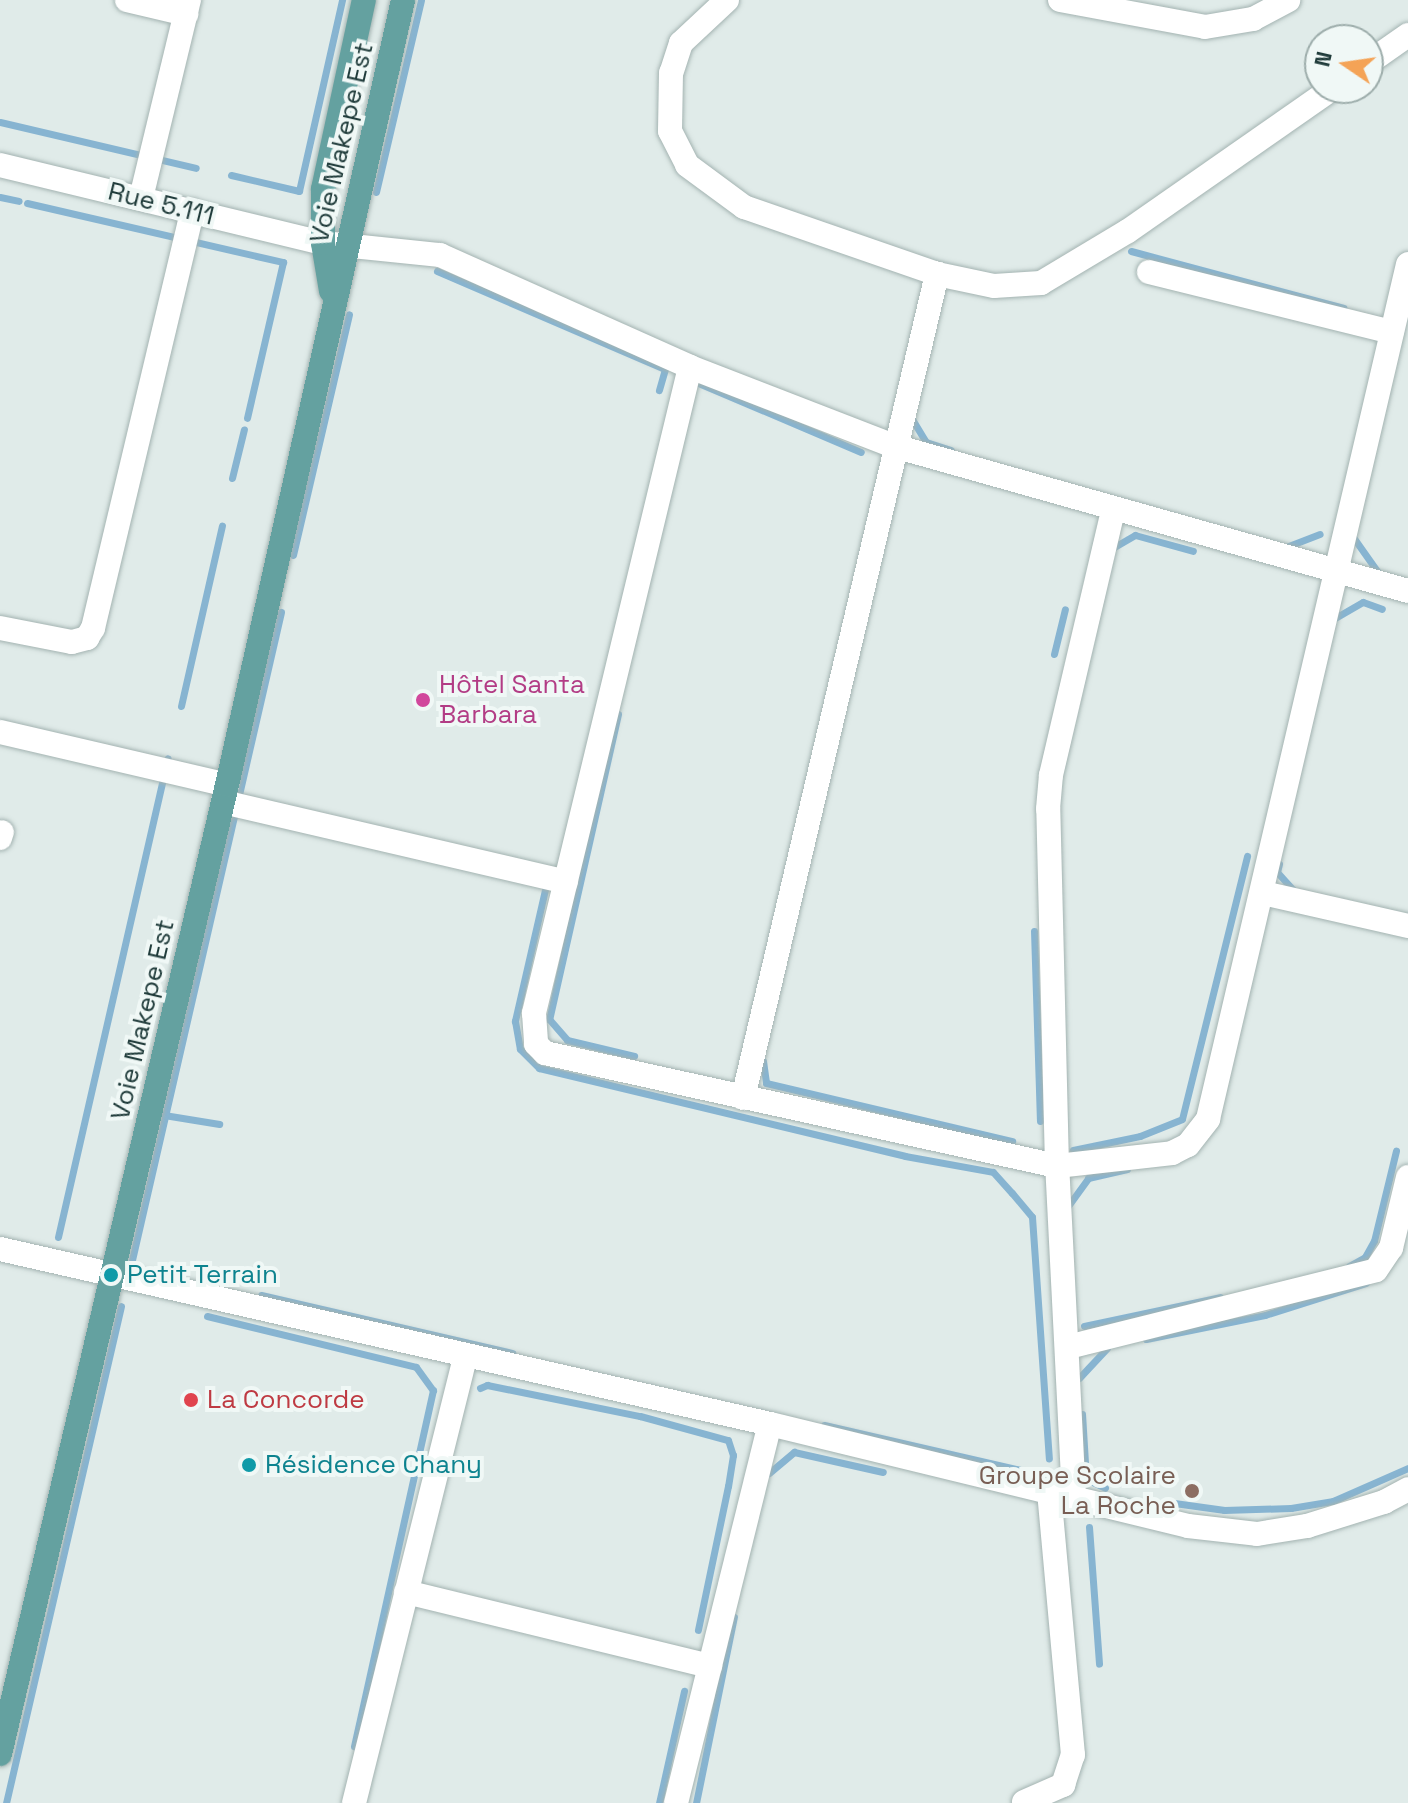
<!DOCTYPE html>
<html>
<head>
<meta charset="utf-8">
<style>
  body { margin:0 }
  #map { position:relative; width:1408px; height:1803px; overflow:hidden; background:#e0ebe9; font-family:"Space Grotesk",sans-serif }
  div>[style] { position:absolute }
  .stream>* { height:7px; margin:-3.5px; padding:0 3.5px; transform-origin:3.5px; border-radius:3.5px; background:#87b4d1 }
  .roads { filter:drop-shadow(0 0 2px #a3b3b1) drop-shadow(0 0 2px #a3b3b1) }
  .street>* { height:24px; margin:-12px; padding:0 12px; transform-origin:12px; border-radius:12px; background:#fff }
  .primary>* { height:24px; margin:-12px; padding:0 12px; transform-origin:12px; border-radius:12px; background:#64a1a0 }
  .dots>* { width:22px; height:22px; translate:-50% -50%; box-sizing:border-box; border:4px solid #f0f8f6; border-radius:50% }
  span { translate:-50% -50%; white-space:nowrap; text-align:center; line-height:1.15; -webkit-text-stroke:8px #f0f8f6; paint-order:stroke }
  .street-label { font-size:26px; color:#203c3b }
  .hotel-label { font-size:26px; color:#b23c85 }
  .left { translate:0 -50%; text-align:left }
  .culture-label { font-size:26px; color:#0d838f }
  .health-label { font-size:26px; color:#be3a42 }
  .education-label { font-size:26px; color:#785e54 }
  .right { translate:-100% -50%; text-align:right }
  .north { position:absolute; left:1304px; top:24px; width:80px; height:80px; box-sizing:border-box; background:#f0f8f6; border:2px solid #9dadab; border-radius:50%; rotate:283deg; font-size:22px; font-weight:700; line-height:32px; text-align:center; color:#203c3b }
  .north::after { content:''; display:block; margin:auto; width:28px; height:36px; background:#f4a356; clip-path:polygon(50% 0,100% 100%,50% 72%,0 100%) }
</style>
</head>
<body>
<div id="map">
  <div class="stream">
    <i style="left:0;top:122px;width:201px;rotate:13.2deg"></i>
    <i style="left:231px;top:175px;width:70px;rotate:13.2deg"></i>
    <i style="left:299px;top:191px;width:196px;rotate:-77.3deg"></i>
    <i style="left:376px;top:192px;width:197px;rotate:-76.8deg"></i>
    <i style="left:0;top:197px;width:19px;rotate:12deg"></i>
    <i style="left:27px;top:203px;width:263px;rotate:13deg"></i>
    <i style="left:283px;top:262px;width:160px;rotate:103deg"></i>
    <i style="left:1131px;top:251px;width:220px;rotate:15deg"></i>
    <i style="left:437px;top:271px;width:248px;rotate:23.3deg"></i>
    <i style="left:665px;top:369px;width:22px;rotate:106deg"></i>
    <i style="left:693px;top:386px;width:5px;rotate:-53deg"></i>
    <i style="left:696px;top:382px;width:179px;rotate:23deg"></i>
    <i style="left:912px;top:419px;width:27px;rotate:59deg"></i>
    <i style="left:926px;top:442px;width:26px;rotate:18deg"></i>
    <i style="left:232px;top:478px;width:50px;rotate:-76.2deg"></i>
    <i style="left:1353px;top:537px;width:42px;rotate:54.8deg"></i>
    <i style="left:1286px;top:547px;width:36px;rotate:-21deg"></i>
    <i style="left:1109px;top:550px;width:30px;rotate:-30deg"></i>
    <i style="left:1135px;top:535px;width:60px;rotate:15.4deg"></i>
    <i style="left:293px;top:555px;width:247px;rotate:-76.9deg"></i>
    <i style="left:1335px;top:618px;width:32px;rotate:-30deg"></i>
    <i style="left:1363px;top:602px;width:20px;rotate:20deg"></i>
    <i style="left:1054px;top:654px;width:46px;rotate:-76.3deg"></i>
    <i style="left:181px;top:706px;width:185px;rotate:-77.2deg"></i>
    <i style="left:618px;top:714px;width:313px;rotate:102.7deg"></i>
    <i style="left:549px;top:1019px;width:28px;rotate:49deg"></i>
    <i style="left:567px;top:1040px;width:69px;rotate:13.4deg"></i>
    <i style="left:1279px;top:864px;width:8px;rotate:104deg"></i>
    <i style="left:1277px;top:872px;width:27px;rotate:48deg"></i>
    <i style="left:547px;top:881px;width:144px;rotate:102.9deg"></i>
    <i style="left:515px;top:1021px;width:28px;rotate:80deg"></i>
    <i style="left:520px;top:1049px;width:27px;rotate:45deg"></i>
    <i style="left:539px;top:1068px;width:376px;rotate:13.5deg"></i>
    <i style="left:905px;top:1156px;width:89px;rotate:10.3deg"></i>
    <i style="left:993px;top:1172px;width:28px;rotate:48deg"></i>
    <i style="left:1012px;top:1193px;width:31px;rotate:50deg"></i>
    <i style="left:1032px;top:1217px;width:242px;rotate:86deg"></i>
    <i style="left:1034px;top:931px;width:190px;rotate:88.2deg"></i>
    <i style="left:763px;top:1061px;width:22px;rotate:82deg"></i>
    <i style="left:766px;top:1083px;width:253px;rotate:13.3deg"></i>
    <i style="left:164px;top:1115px;width:56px;rotate:9.3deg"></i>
    <i style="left:1073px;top:1150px;width:68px;rotate:-11.8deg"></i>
    <i style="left:1140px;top:1136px;width:45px;rotate:-22deg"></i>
    <i style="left:1182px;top:1119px;width:271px;rotate:-76.1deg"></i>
    <i style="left:1068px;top:1206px;width:34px;rotate:-54deg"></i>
    <i style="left:1088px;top:1178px;width:40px;rotate:-13deg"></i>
    <i style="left:58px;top:1237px;width:491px;rotate:-77.1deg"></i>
    <i style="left:132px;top:1260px;width:665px;rotate:-77.05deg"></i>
    <i style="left:1349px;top:1266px;width:18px;rotate:-29deg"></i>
    <i style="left:1365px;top:1257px;width:18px;rotate:-61deg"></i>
    <i style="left:1374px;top:1241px;width:93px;rotate:-76.3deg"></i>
    <i style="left:261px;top:1295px;width:258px;rotate:13deg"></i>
    <i style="left:207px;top:1316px;width:215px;rotate:13.7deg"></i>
    <i style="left:416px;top:1367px;width:29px;rotate:54deg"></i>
    <i style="left:433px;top:1390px;width:365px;rotate:102.5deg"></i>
    <i style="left:1084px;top:1326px;width:139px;rotate:-12deg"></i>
    <i style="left:1146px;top:1339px;width:121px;rotate:-11.4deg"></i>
    <i style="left:1265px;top:1315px;width:106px;rotate:-17.6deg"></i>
    <i style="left:1079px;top:1378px;width:41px;rotate:-47deg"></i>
    <i style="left:480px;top:1388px;width:8px;rotate:-23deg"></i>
    <i style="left:487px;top:1385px;width:156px;rotate:11.5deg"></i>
    <i style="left:640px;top:1416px;width:91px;rotate:15.3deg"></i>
    <i style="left:728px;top:1440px;width:16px;rotate:72deg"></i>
    <i style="left:733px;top:1455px;width:31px;rotate:99deg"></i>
    <i style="left:728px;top:1486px;width:147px;rotate:101.8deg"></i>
    <i style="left:1082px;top:1414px;width:65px;rotate:86.5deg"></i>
    <i style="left:1086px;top:1479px;width:21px;rotate:25deg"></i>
    <i style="left:824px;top:1425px;width:206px;rotate:12.9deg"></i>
    <i style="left:769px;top:1473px;width:33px;rotate:-40deg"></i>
    <i style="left:794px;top:1452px;width:91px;rotate:12.7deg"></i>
    <i style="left:1167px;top:1502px;width:58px;rotate:8deg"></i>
    <i style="left:1224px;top:1510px;width:67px;rotate:-1.7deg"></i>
    <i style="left:1291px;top:1508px;width:43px;rotate:-9.5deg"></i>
    <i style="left:1333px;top:1501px;width:82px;rotate:-23.7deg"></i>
    <i style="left:1089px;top:1527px;width:137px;rotate:85.8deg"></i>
    <i style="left:6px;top:1803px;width:510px;rotate:-76.97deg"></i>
    <i style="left:659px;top:1803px;width:115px;rotate:-77.4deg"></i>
    <i style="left:696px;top:1803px;width:190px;rotate:-78.5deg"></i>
  </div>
  <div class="roads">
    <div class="street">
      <i style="left:127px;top:0;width:61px;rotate:13.3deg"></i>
      <i style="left:727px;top:0;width:63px;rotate:136.9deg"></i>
      <i style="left:681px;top:43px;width:32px;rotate:108deg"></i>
      <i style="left:671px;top:73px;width:58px;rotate:91deg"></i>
      <i style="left:670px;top:131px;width:38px;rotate:63deg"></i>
      <i style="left:687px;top:165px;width:71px;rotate:36.4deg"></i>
      <i style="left:744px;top:207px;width:204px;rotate:19.1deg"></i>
      <i style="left:937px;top:274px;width:58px;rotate:11.9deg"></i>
      <i style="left:994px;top:286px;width:47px;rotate:-3.7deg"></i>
      <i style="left:1041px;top:283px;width:101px;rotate:-30.9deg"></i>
      <i style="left:1128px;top:231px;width:250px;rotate:-34.9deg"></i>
      <i style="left:1060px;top:0;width:147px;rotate:10.5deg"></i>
      <i style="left:1205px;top:27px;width:49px;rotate:-9.5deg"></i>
      <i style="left:1253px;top:19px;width:40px;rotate:-28deg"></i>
      <i style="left:1368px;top:63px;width:49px;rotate:-35deg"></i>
      <i style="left:0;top:165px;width:332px;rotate:13.6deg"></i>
      <i style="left:323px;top:243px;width:118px;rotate:5.9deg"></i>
      <i style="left:440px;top:255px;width:274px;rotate:24.1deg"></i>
      <i style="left:690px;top:367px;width:219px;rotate:21.2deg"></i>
      <i style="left:894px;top:446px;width:534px;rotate:15.75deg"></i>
      <i style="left:141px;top:198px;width:204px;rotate:-76.4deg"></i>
      <i style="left:1149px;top:272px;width:250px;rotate:13.9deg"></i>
      <i style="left:690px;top:367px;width:665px;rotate:103.58deg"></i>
      <i style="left:534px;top:1013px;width:31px;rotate:86deg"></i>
      <i style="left:536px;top:1044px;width:13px;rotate:45deg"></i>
      <i style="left:545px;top:1053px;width:524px;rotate:12.45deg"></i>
      <i style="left:1057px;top:1166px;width:116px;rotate:-6.4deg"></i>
      <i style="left:1172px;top:1153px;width:18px;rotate:-27deg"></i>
      <i style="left:1188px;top:1145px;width:33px;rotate:-52deg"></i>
      <i style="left:1208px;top:1119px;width:878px;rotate:-76.83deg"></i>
      <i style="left:0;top:628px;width:73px;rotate:11deg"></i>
      <i style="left:72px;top:642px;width:16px;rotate:-15deg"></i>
      <i style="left:87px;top:638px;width:12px;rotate:-59deg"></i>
      <i style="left:93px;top:628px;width:429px;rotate:-76.6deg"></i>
      <i style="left:0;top:732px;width:233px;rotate:13.1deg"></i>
      <i style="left:223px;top:802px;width:352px;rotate:13.1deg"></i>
      <i style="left:0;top:838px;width:6px;rotate:-72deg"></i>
      <i style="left:1263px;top:893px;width:149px;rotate:12.8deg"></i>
      <i style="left:743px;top:1098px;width:847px;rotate:-76.75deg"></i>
      <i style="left:0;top:1249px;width:790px;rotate:12.8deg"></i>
      <i style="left:770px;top:1424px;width:430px;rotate:13.7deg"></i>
      <i style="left:1188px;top:1526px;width:69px;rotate:6.6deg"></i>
      <i style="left:1257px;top:1534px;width:51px;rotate:-9.1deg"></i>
      <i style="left:1307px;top:1526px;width:81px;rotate:-17.3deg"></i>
      <i style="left:1384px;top:1502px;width:27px;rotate:-28deg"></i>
      <i style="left:1068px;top:1347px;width:317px;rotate:-14deg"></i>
      <i style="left:1376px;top:1270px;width:27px;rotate:-56deg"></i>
      <i style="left:1391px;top:1248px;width:73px;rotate:-76.5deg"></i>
      <i style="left:1074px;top:1498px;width:332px;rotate:-92.9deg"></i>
      <i style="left:1057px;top:1166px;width:357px;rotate:-91.4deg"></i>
      <i style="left:1048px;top:809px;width:34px;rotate:-85deg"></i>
      <i style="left:1051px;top:775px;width:272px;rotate:-76.8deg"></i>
      <i style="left:406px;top:1592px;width:313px;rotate:13.7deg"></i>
      <i style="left:1024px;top:1802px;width:43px;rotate:-23.6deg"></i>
      <i style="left:1063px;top:1785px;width:32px;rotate:-72deg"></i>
      <i style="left:1073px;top:1755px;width:264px;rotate:-95.2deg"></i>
      <i style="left:354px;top:1803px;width:460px;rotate:-76deg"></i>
      <i style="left:676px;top:1803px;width:390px;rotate:-76.1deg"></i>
    </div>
    <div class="primary">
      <i style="left:331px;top:291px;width:49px;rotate:-99.5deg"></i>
      <i style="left:323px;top:243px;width:54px;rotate:-90deg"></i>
      <i style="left:323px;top:189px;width:193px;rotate:-77.8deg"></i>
      <i style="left:0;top:1754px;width:995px;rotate:-76.82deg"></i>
      <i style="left:227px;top:785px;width:804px;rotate:-77.36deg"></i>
    </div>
  </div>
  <div class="dots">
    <i style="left:423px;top:700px;background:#d1479c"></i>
    <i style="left:111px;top:1275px;background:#0f9aa8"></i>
    <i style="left:191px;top:1400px;background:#e0444e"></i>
    <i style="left:249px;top:1465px;background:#0f9aa8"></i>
    <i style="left:1192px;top:1491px;background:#8d6e63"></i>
  </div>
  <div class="street-label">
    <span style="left:342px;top:143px;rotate:-77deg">Voie Makepe Est</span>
    <span style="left:161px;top:204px;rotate:14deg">Rue 5.111</span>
    <span style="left:143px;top:1020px;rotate:-77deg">Voie Makepe Est</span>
  </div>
  <div class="hotel-label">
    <span class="left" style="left:439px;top:700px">Hôtel Santa<br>Barbara</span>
  </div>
  <div class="culture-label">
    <span class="left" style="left:127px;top:1275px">Petit Terrain</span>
    <span class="left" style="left:265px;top:1465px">Résidence Chany</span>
  </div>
  <div class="health-label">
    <span class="left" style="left:207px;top:1400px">La Concorde</span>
  </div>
  <div class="education-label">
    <span class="right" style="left:1176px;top:1491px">Groupe Scolaire<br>La Roche</span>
  </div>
  <div class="north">N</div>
</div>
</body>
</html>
